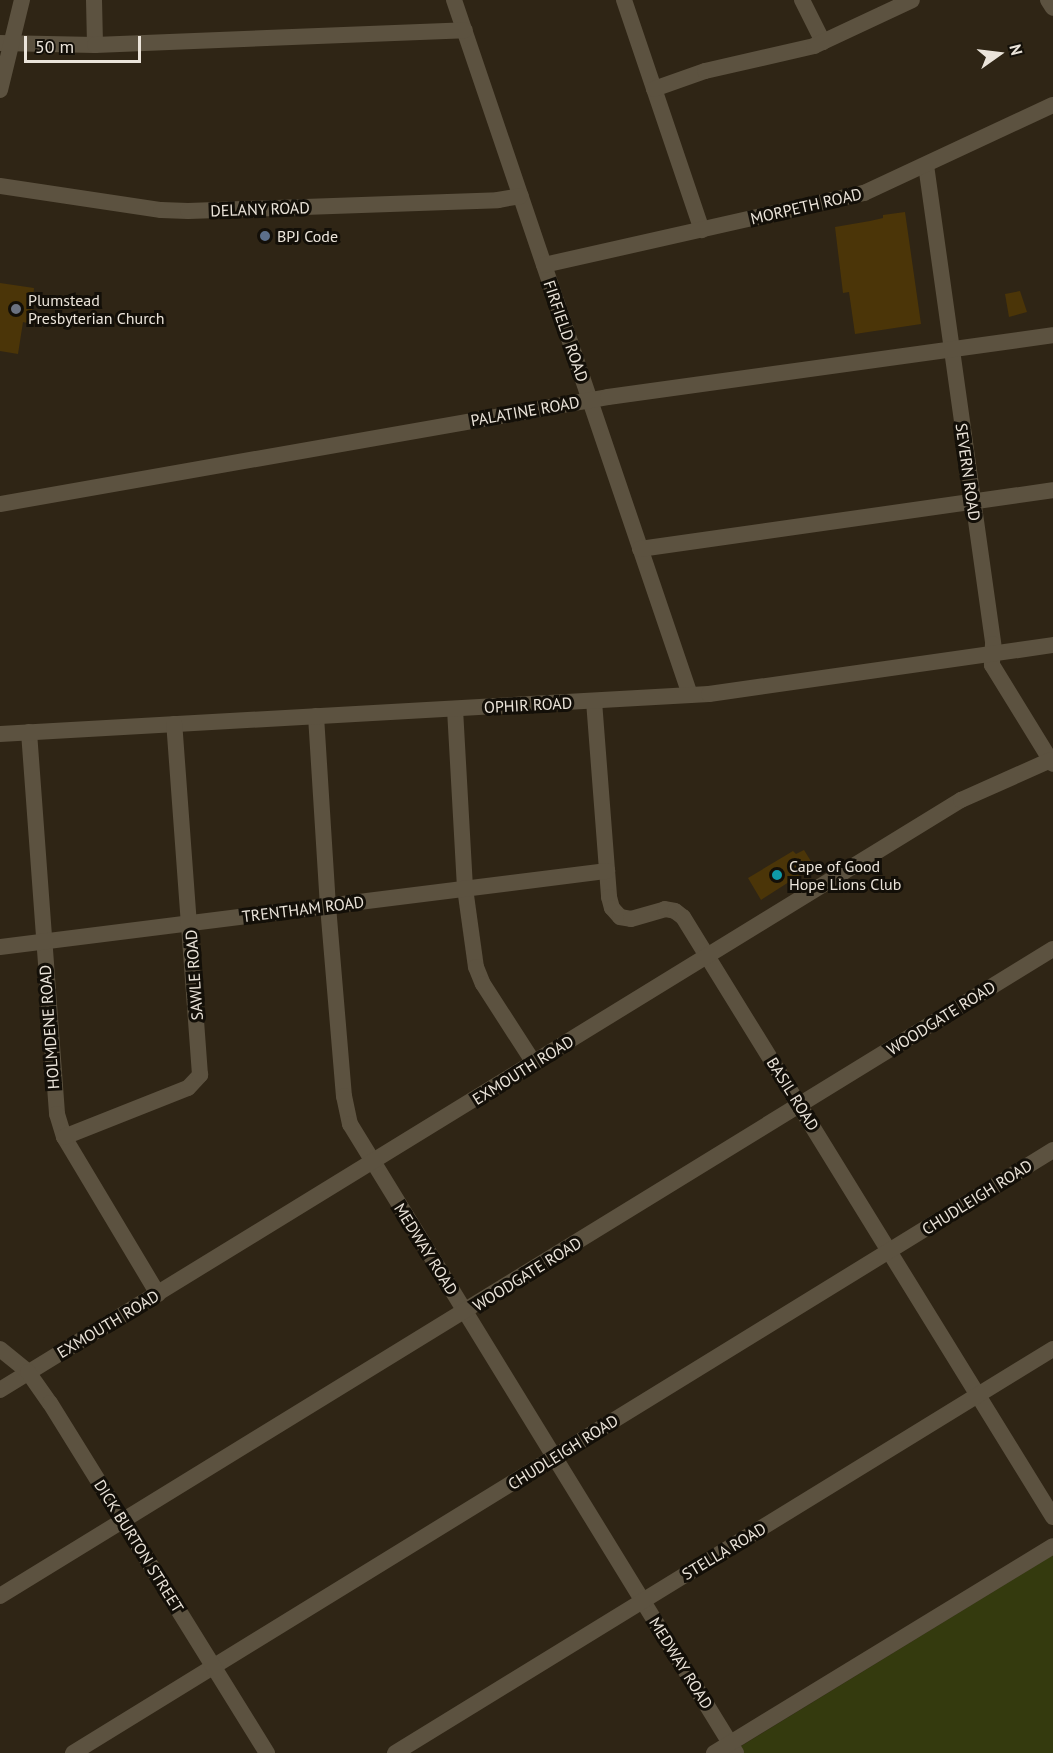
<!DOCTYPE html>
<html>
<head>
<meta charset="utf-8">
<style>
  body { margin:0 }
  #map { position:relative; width:1053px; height:1753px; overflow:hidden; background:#2f2515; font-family:"PT Sans",sans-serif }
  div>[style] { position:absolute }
  .green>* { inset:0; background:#343a0e }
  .building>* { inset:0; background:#4b3508 }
  .minor>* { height:16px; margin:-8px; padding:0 8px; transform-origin:8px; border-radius:8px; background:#5c5240 }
  .tertiary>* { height:16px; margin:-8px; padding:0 8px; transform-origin:8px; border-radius:8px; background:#5c5240 }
  .dots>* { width:16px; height:16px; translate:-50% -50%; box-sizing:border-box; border:3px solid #130f08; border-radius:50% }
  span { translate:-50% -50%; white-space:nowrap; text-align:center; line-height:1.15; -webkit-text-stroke:6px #130f08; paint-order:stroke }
  .street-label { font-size:16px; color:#ebe4da }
  .poi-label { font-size:16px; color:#ebe4da }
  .left { translate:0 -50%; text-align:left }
  .north { position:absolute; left:969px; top:24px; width:60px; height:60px; -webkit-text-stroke:4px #130f08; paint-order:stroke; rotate:76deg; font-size:16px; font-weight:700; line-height:24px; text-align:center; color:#ebe4da }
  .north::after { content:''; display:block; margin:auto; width:21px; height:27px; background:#ebe4da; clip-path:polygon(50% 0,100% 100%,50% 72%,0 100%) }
  .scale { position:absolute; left:24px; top:36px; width:117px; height:27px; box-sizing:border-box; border:3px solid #ebe4da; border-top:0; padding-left:8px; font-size:18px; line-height:21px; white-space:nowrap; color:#ebe4da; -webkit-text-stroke:4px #130f08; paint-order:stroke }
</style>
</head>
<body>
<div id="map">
  <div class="green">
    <i style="clip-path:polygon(1053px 1555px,1053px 1753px,741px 1753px,738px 1748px)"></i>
  </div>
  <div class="building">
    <i style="clip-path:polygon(905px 212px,921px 324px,855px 334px,849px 292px,843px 293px,835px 227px,870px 221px,883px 218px,883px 215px)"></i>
    <i style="clip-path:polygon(0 283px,34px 288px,31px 324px,23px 322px,18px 354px,0 351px)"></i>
    <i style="clip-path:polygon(1020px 291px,1027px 312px,1009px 317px,1005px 294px)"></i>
    <i style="clip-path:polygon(804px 850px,814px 866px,761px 900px,748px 878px,793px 851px,796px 854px)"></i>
  </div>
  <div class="minor">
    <i style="left:94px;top:0;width:45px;rotate:88.7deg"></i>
    <i style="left:454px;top:0;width:734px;rotate:71.24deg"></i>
    <i style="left:624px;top:0;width:243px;rotate:71.3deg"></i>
    <i style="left:802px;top:0;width:47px;rotate:63.4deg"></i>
    <i style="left:0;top:43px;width:95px;rotate:1.2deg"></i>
    <i style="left:95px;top:45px;width:370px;rotate:-2.3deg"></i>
    <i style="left:654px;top:89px;width:54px;rotate:-19.4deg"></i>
    <i style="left:705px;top:71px;width:112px;rotate:-12.9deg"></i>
    <i style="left:814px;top:46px;width:108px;rotate:-25.1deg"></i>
    <i style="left:926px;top:165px;width:484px;rotate:82deg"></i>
    <i style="left:993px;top:644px;width:21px;rotate:93deg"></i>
    <i style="left:992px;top:665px;width:116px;rotate:58.4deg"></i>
    <i style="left:0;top:186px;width:163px;rotate:8.5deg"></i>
    <i style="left:161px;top:210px;width:27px;rotate:2deg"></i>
    <i style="left:188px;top:211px;width:310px;rotate:-2deg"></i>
    <i style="left:498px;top:200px;width:23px;rotate:-10deg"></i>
    <i style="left:544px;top:265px;width:328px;rotate:-12.7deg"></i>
    <i style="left:864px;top:193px;width:208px;rotate:-25deg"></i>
    <i style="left:0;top:504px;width:617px;rotate:-9.98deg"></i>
    <i style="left:608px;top:397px;width:449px;rotate:-7.9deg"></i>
    <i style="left:640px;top:549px;width:417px;rotate:-8.1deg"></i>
    <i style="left:594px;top:701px;width:197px;rotate:85.6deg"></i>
    <i style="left:609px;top:897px;width:11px;rotate:75deg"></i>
    <i style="left:612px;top:908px;width:12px;rotate:48deg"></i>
    <i style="left:620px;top:917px;width:11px;rotate:10deg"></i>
    <i style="left:631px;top:919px;width:35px;rotate:-16deg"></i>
    <i style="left:665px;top:909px;width:10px;rotate:11deg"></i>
    <i style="left:675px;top:911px;width:10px;rotate:37deg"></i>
    <i style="left:683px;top:917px;width:705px;rotate:58.34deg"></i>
    <i style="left:455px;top:709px;width:179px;rotate:86.8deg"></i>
    <i style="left:465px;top:888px;width:80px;rotate:82.1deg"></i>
    <i style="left:476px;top:967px;width:18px;rotate:68deg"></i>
    <i style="left:483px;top:984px;width:94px;rotate:57.2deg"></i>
    <i style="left:316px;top:716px;width:190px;rotate:86.4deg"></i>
    <i style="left:328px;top:906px;width:191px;rotate:85.2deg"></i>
    <i style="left:344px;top:1096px;width:29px;rotate:78deg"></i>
    <i style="left:350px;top:1124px;width:738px;rotate:58.46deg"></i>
    <i style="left:29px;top:732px;width:383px;rotate:85.8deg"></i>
    <i style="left:57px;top:1114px;width:24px;rotate:73deg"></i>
    <i style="left:64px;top:1137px;width:183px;rotate:59.1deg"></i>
    <i style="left:0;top:734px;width:710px;rotate:-3.23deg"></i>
    <i style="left:709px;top:694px;width:347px;rotate:-8.1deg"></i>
    <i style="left:0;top:947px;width:612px;rotate:-7.14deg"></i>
    <i style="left:64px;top:1137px;width:133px;rotate:-21.6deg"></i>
    <i style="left:188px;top:1088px;width:18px;rotate:-47deg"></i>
    <i style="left:200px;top:1075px;width:352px;rotate:-94.2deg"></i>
    <i style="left:0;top:1390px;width:1128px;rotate:-31.55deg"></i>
    <i style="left:961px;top:800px;width:98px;rotate:-24deg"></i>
    <i style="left:0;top:1596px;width:1236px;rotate:-31.57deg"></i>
    <i style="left:73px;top:1753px;width:1151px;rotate:-31.6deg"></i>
    <i style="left:395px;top:1753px;width:772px;rotate:-31.55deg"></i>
    <i style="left:714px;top:1753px;width:397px;rotate:-31.4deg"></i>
  </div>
  <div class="tertiary">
    <i style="left:1048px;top:0;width:9px;rotate:58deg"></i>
    <i style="left:0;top:90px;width:93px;rotate:-76.3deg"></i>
    <i style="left:0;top:1349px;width:36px;rotate:39deg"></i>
    <i style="left:28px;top:1372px;width:38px;rotate:55deg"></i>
    <i style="left:50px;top:1403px;width:412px;rotate:58.2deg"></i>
  </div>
  <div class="dots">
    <i style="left:265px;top:236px;background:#5c6f8a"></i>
    <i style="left:16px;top:309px;background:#6b7280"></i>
    <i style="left:777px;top:875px;background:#0f9aa8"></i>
  </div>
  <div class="street-label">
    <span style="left:806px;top:206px;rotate:-13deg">MORPETH ROAD</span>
    <span style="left:260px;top:209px;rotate:-2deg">DELANY ROAD</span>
    <span style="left:566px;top:331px;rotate:71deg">FIRFIELD ROAD</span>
    <span style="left:525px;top:411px;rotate:-10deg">PALATINE ROAD</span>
    <span style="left:968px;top:472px;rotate:82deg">SEVERN ROAD</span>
    <span style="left:528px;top:705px;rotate:-3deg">OPHIR ROAD</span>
    <span style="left:303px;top:909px;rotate:-7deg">TRENTHAM ROAD</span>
    <span style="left:194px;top:975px;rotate:-94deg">SAWLE ROAD</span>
    <span style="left:941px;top:1018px;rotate:-32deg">WOODGATE ROAD</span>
    <span style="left:49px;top:1027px;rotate:-94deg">HOLMDENE ROAD</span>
    <span style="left:523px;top:1070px;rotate:-32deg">EXMOUTH ROAD</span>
    <span style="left:793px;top:1094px;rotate:58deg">BASIL ROAD</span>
    <span style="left:977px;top:1197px;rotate:-32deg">CHUDLEIGH ROAD</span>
    <span style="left:426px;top:1249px;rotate:58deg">MEDWAY ROAD</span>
    <span style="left:527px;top:1274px;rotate:-32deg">WOODGATE ROAD</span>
    <span style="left:108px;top:1324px;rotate:-31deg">EXMOUTH ROAD</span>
    <span style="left:563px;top:1452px;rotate:-32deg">CHUDLEIGH ROAD</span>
    <span style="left:139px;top:1546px;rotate:58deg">DICK BURTON STREET</span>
    <span style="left:724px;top:1551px;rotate:-31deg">STELLA ROAD</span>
    <span style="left:681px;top:1663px;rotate:58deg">MEDWAY ROAD</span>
  </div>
  <div class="poi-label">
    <span class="left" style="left:277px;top:236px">BPJ Code</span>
    <span class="left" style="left:28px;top:309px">Plumstead<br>Presbyterian Church</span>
    <span class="left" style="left:789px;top:875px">Cape of Good<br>Hope Lions Club</span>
  </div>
  <div class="north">N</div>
  <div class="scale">50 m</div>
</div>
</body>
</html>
